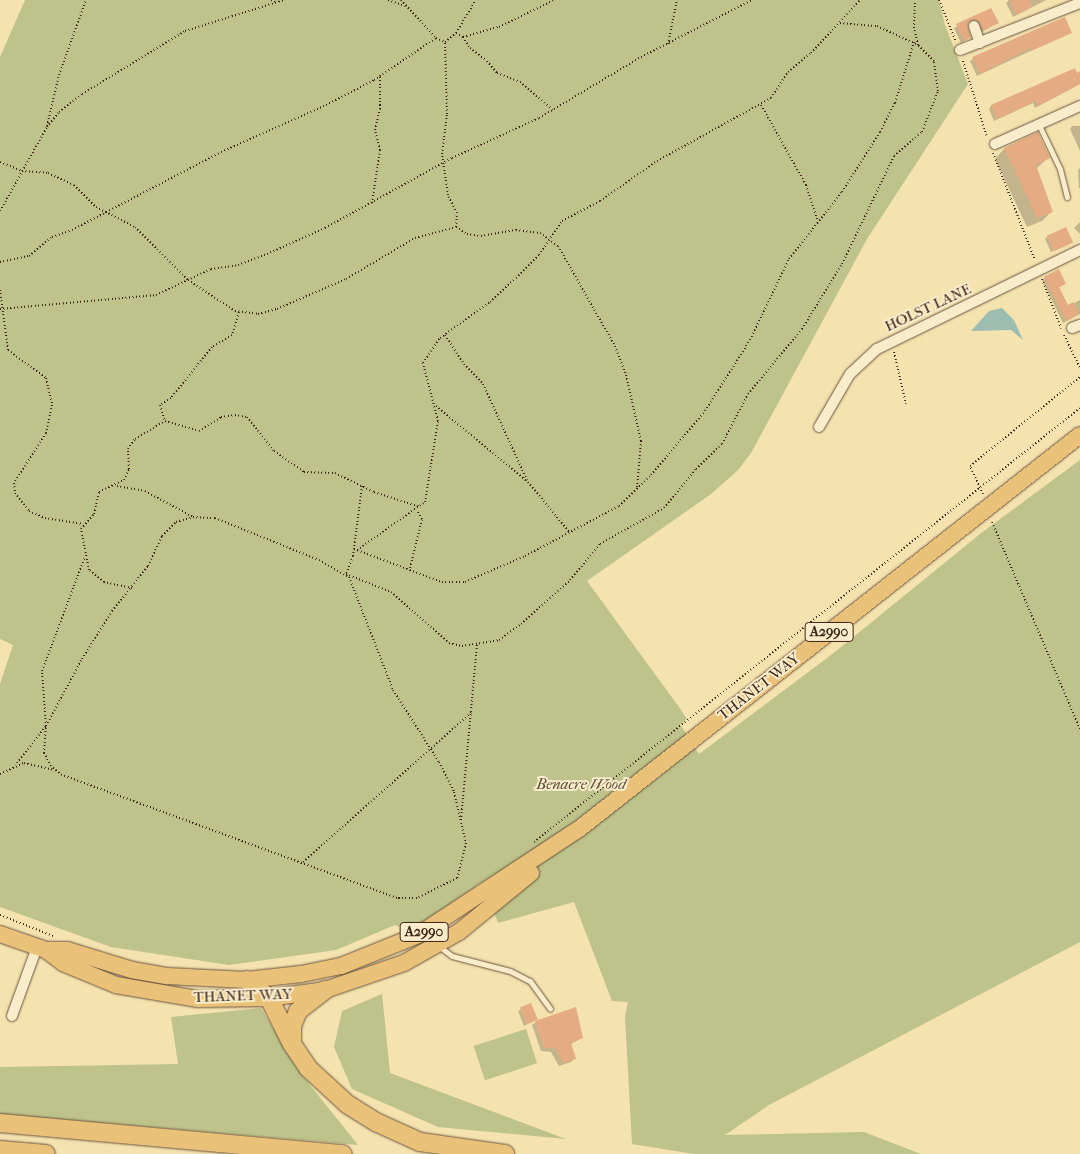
<!DOCTYPE html>
<html>
<head>
<meta charset="utf-8">
<style>
  body { margin:0 }
  #map { position:relative; width:1080px; height:1154px; overflow:hidden; background:#f4e2af; font-family:"IM FELL French Canon",serif }
  div>[style] { position:absolute }
  .green>* { inset:0; background:#bdc38a; transform-origin:0 0 }
  .water>* { inset:0; background:#9cbdb0 }
  .shadow>* { inset:0; background:#0003 }
  .building>* { inset:0; background:#e5ac83; transform-origin:0 0 }
  .path>* { height:2px; margin-top:-1px; transform-origin:0; background:repeating-linear-gradient(90deg,#3f2418 0 1px,transparent 0 3.5px) }
  .roads { filter:drop-shadow(0 0 1px #6c543e) drop-shadow(0 0 1px #6c543e) }
  .service>* { height:5px; margin:-2.5px; padding:0 2.5px; transform-origin:2.5px; border-radius:2.5px; background:#f8eccb }
  .minor>* { height:10px; margin:-5px; padding:0 5px; transform-origin:5px; border-radius:5px; background:#f8eccb }
  .primary>* { height:16px; margin:-8px; padding:0 8px; transform-origin:8px; border-radius:8px; background:#eac178 }
  .trunk>* { height:18px; margin:-9px; padding:0 9px; transform-origin:9px; border-radius:9px; background:#eac178 }
  span { translate:-50% -50%; white-space:nowrap; text-align:center; line-height:1.15; -webkit-text-stroke:4px #f8eccb; paint-order:stroke }
  .shield-label span { padding:1px 4px; background:#f8eccb; border:1px solid; border-radius:4px; -webkit-text-stroke-width:0 }
  .shield-label { font-size:14px; color:#3f2418; font-weight:700 }
  .street-label { font-size:15px; color:#3f2418 }
  .park-label { font-size:15px; color:#5e4c34; font-style:italic }
</style>
</head>
<body>
<div id="map">
  <div class="green">
    <i style="clip-path:polygon(25px 0,939px 0,945px 25px,968px 84px,867px 239px,751px 453px,738px 470px,711px 494px,587px 581px,679px 707px,687px 719px,680px 724px,699px 754px,835px 652px,980px 534px,1080px 460px,1080px 942px,769px 1105px,725px 1135px,864px 1132px,921px 1154px,694px 1154px,632px 1144px,625px 1016px,628px 1002px,612px 1001px,574px 902px,498px 923px,482px 882px,439px 913px,408px 930px,395px 925px,336px 950px,229px 965px,111px 947px,0 907px,0 684px,13px 645px,0 639px,0 57px)"></i>
    <i style="clip-path:polygon(382px 994px,390px 1073px,566px 1139px,438px 1127px,352px 1089px,334px 1047px,342px 1011px)"></i>
    <i style="clip-path:polygon(261px 1008px,298px 1070px,358px 1145px,0 1114px,0 1067px,178px 1064px,171px 1017px)"></i>
    <i style="left:526px;top:1029px;width:36px;height:55px;rotate:72deg"></i>
  </div>
  <div class="water">
    <i style="clip-path:polygon(1002px 308px,1014px 320px,1023px 340px,1011px 330px,971px 331px,989px 311px)"></i>
  </div>
  <div class="shadow">
    <i style="clip-path:polygon(1009px 0,1046px 0,1013px 17px,1006px 3px)"></i>
    <i style="clip-path:polygon(990px 10px,997px 23px,980px 33px,976px 24px,968px 22px,969px 37px,961px 43px,954px 28px)"></i>
    <i style="clip-path:polygon(1071px 32px,977px 76px,970px 61px,973px 59px)"></i>
    <i style="clip-path:polygon(1075px 70px,1077px 74px,1080px 73px,1080px 84px,1035px 108px,1033px 103px,994px 121px,989px 109px,991px 106px)"></i>
    <i style="clip-path:polygon(1072px 126px,1080px 126px,1080px 151px,1070px 129px)"></i>
    <i style="clip-path:polygon(1037px 134px,1048px 158px,1036px 169px,1052px 211px,1042px 221px,1027px 227px,995px 159px,1004px 149px)"></i>
    <i style="clip-path:polygon(1080px 168px,1080px 188px,1079px 188px,1078px 170px)"></i>
    <i style="clip-path:polygon(1080px 222px,1080px 234px,1074px 228px)"></i>
    <i style="clip-path:polygon(1048px 236px,1071px 242px,1051px 252px,1045px 239px)"></i>
    <i style="clip-path:polygon(1044px 278px,1064px 284px,1058px 288px,1067px 307px,1080px 300px,1080px 314px,1063px 323px,1042px 280px)"></i>
    <i style="clip-path:polygon(531px 1004px,536px 1019px,524px 1026px,518px 1011px)"></i>
    <i style="clip-path:polygon(536px 1022px,582px 1038px,571px 1044px,575px 1058px,571px 1062px,559px 1066px,551px 1052px,541px 1051px,532px 1025px)"></i>
  </div>
  <div class="building">
    <i style="clip-path:polygon(1009px 0,1029px 0,1032px 7px,1016px 15px)"></i>
    <i style="clip-path:polygon(991px 8px,999px 23px,983px 31px,979px 21px,971px 20px,967px 25px,971px 37px,964px 41px,956px 24px)"></i>
    <i style="clip-path:polygon(1065px 17px,1072px 33px,1031px 51px,1030px 48px,980px 74px,972px 57px)"></i>
    <i style="clip-path:polygon(1075px 68px,1077px 73px,1080px 71px,1080px 84px,1038px 106px,1036px 101px,997px 119px,991px 105px)"></i>
    <i style="clip-path:polygon(1038px 132px,1050px 158px,1036px 165px,1053px 212px,1037px 218px,1004px 148px)"></i>
    <i style="left:1066px;top:227px;width:17px;height:21px;rotate:65deg"></i>
    <i style="clip-path:polygon(1059px 269px,1066px 284px,1059px 287px,1068px 305px,1073px 302px,1079px 314px,1066px 321px,1044px 277px)"></i>
    <i style="left:531px;top:1003px;width:18px;height:12px;rotate:68deg"></i>
    <i style="clip-path:polygon(576px 1007px,583px 1038px,571px 1043px,576px 1059px,563px 1063px,555px 1048px,544px 1048px,535px 1021px)"></i>
  </div>
  <div class="path">
    <i style="left:271px;top:0;width:5px;rotate:22deg"></i>
    <i style="left:388px;top:0;width:18px;rotate:19deg"></i>
    <i style="left:401px;top:0;width:52px;rotate:47.4deg"></i>
    <i style="left:436px;top:38px;width:10px;rotate:24deg"></i>
    <i style="left:939px;top:0;width:45px;rotate:68deg"></i>
    <i style="left:840px;top:23px;width:37px;rotate:5deg"></i>
    <i style="left:877px;top:26px;width:45px;rotate:24.9deg"></i>
    <i style="left:456px;top:33px;width:8px;rotate:30deg"></i>
    <i style="left:463px;top:37px;width:37px;rotate:-16deg"></i>
    <i style="left:499px;top:27px;width:61px;rotate:-26.1deg"></i>
    <i style="left:463px;top:37px;width:13px;rotate:58deg"></i>
    <i style="left:470px;top:48px;width:21px;rotate:37deg"></i>
    <i style="left:487px;top:61px;width:16px;rotate:50deg"></i>
    <i style="left:497px;top:73px;width:25px;rotate:21deg"></i>
    <i style="left:520px;top:82px;width:43px;rotate:40.3deg"></i>
    <i style="left:445px;top:42px;width:14px;rotate:-39deg"></i>
    <i style="left:456px;top:33px;width:39px;rotate:-59deg"></i>
    <i style="left:668px;top:44px;width:45px;rotate:-78.4deg"></i>
    <i style="left:963px;top:61px;width:80px;rotate:72.5deg"></i>
    <i style="left:761px;top:105px;width:92px;rotate:60.6deg"></i>
    <i style="left:806px;top:185px;width:36px;rotate:72deg"></i>
    <i style="left:47px;top:126px;width:52px;rotate:-76.8deg"></i>
    <i style="left:59px;top:75px;width:80px;rotate:-70.2deg"></i>
    <i style="left:993px;top:153px;width:115px;rotate:68.6deg"></i>
    <i style="left:0;top:162px;width:24px;rotate:22deg"></i>
    <i style="left:22px;top:171px;width:26px;rotate:4deg"></i>
    <i style="left:48px;top:173px;width:29px;rotate:25deg"></i>
    <i style="left:74px;top:185px;width:31px;rotate:45deg"></i>
    <i style="left:96px;top:207px;width:44px;rotate:27.1deg"></i>
    <i style="left:135px;top:227px;width:75px;rotate:45deg"></i>
    <i style="left:188px;top:280px;width:56px;rotate:33.4deg"></i>
    <i style="left:235px;top:311px;width:23px;rotate:7deg"></i>
    <i style="left:258px;top:314px;width:20px;rotate:-15deg"></i>
    <i style="left:277px;top:309px;width:75px;rotate:-23.5deg"></i>
    <i style="left:346px;top:279px;width:80px;rotate:-30.7deg"></i>
    <i style="left:415px;top:238px;width:42px;rotate:-15deg"></i>
    <i style="left:456px;top:227px;width:14px;rotate:-86deg"></i>
    <i style="left:457px;top:213px;width:20px;rotate:-117deg"></i>
    <i style="left:448px;top:195px;width:41px;rotate:-98.3deg"></i>
    <i style="left:442px;top:154px;width:40px;rotate:-82.9deg"></i>
    <i style="left:447px;top:114px;width:72px;rotate:-91.6deg"></i>
    <i style="left:372px;top:203px;width:54px;rotate:-81.4deg"></i>
    <i style="left:380px;top:150px;width:21px;rotate:-104deg"></i>
    <i style="left:375px;top:130px;width:22px;rotate:-77deg"></i>
    <i style="left:380px;top:109px;width:33px;rotate:-90deg"></i>
    <i style="left:0;top:211px;width:96px;rotate:-60.8deg"></i>
    <i style="left:47px;top:127px;width:19px;rotate:-51deg"></i>
    <i style="left:59px;top:112px;width:29px;rotate:-38deg"></i>
    <i style="left:82px;top:94px;width:121px;rotate:-31.5deg"></i>
    <i style="left:185px;top:31px;width:104px;rotate:-17.4deg"></i>
    <i style="left:456px;top:227px;width:13px;rotate:32deg"></i>
    <i style="left:467px;top:234px;width:14px;rotate:8deg"></i>
    <i style="left:481px;top:236px;width:36px;rotate:-10deg"></i>
    <i style="left:516px;top:230px;width:24px;rotate:7deg"></i>
    <i style="left:540px;top:233px;width:22px;rotate:36deg"></i>
    <i style="left:558px;top:246px;width:115px;rotate:60.3deg"></i>
    <i style="left:615px;top:346px;width:31px;rotate:69deg"></i>
    <i style="left:626px;top:375px;width:68px;rotate:77.2deg"></i>
    <i style="left:641px;top:441px;width:48px;rotate:94.8deg"></i>
    <i style="left:0;top:262px;width:30px;rotate:-12deg"></i>
    <i style="left:29px;top:256px;width:30px;rotate:-40deg"></i>
    <i style="left:52px;top:237px;width:21px;rotate:-19deg"></i>
    <i style="left:72px;top:230px;width:168px;rotate:-27.6deg"></i>
    <i style="left:221px;top:152px;width:115px;rotate:-24.1deg"></i>
    <i style="left:326px;top:105px;width:54px;rotate:-27.5deg"></i>
    <i style="left:374px;top:80px;width:75px;rotate:-34.1deg"></i>
    <i style="left:1042px;top:279px;width:53px;rotate:68.8deg"></i>
    <i style="left:0;top:290px;width:61px;rotate:82.4deg"></i>
    <i style="left:8px;top:350px;width:47px;rotate:36.4deg"></i>
    <i style="left:46px;top:378px;width:28px;rotate:77deg"></i>
    <i style="left:52px;top:405px;width:29px;rotate:102deg"></i>
    <i style="left:46px;top:433px;width:59px;rotate:122.6deg"></i>
    <i style="left:14px;top:483px;width:10px;rotate:84deg"></i>
    <i style="left:15px;top:493px;width:23px;rotate:52deg"></i>
    <i style="left:29px;top:511px;width:17px;rotate:24deg"></i>
    <i style="left:45px;top:518px;width:37px;rotate:9deg"></i>
    <i style="left:0;top:309px;width:157px;rotate:-5.1deg"></i>
    <i style="left:156px;top:295px;width:61px;rotate:-25.3deg"></i>
    <i style="left:211px;top:269px;width:27px;rotate:-8deg"></i>
    <i style="left:238px;top:265px;width:31px;rotate:-21deg"></i>
    <i style="left:267px;top:254px;width:64px;rotate:-24.1deg"></i>
    <i style="left:325px;top:228px;width:145px;rotate:-28.9deg"></i>
    <i style="left:452px;top:158px;width:96px;rotate:-24.7deg"></i>
    <i style="left:539px;top:118px;width:119px;rotate:-30.9deg"></i>
    <i style="left:641px;top:57px;width:125px;rotate:-27.2deg"></i>
    <i style="left:239px;top:312px;width:24px;rotate:107deg"></i>
    <i style="left:232px;top:335px;width:23px;rotate:149deg"></i>
    <i style="left:212px;top:347px;width:65px;rotate:128.8deg"></i>
    <i style="left:171px;top:398px;width:13px;rotate:148deg"></i>
    <i style="left:160px;top:405px;width:17px;rotate:73deg"></i>
    <i style="left:165px;top:421px;width:35px;rotate:16deg"></i>
    <i style="left:199px;top:431px;width:26px;rotate:-32deg"></i>
    <i style="left:221px;top:417px;width:14px;rotate:-8deg"></i>
    <i style="left:235px;top:415px;width:12px;rotate:9deg"></i>
    <i style="left:247px;top:417px;width:43px;rotate:51.5deg"></i>
    <i style="left:274px;top:451px;width:37px;rotate:35deg"></i>
    <i style="left:304px;top:472px;width:31px;rotate:2deg"></i>
    <i style="left:335px;top:473px;width:43px;rotate:26deg"></i>
    <i style="left:374px;top:492px;width:48px;rotate:18.1deg"></i>
    <i style="left:445px;top:335px;width:35px;rotate:57deg"></i>
    <i style="left:464px;top:364px;width:28px;rotate:46deg"></i>
    <i style="left:483px;top:384px;width:106px;rotate:65.4deg"></i>
    <i style="left:1064px;top:335px;width:37px;rotate:64deg"></i>
    <i style="left:894px;top:352px;width:53px;rotate:77deg"></i>
    <i style="left:436px;top:406px;width:119px;rotate:39.6deg"></i>
    <i style="left:528px;top:482px;width:66px;rotate:50.5deg"></i>
    <i style="left:117px;top:486px;width:28px;rotate:10deg"></i>
    <i style="left:145px;top:491px;width:55px;rotate:28.4deg"></i>
    <i style="left:362px;top:486px;width:71px;rotate:97.3deg"></i>
    <i style="left:353px;top:556px;width:19px;rotate:111deg"></i>
    <i style="left:346px;top:574px;width:48px;rotate:21.8deg"></i>
    <i style="left:391px;top:592px;width:77px;rotate:41.3deg"></i>
    <i style="left:449px;top:643px;width:13px;rotate:13deg"></i>
    <i style="left:462px;top:646px;width:37px;rotate:-9deg"></i>
    <i style="left:499px;top:640px;width:27px;rotate:-36deg"></i>
    <i style="left:521px;top:624px;width:66px;rotate:-41.9deg"></i>
    <i style="left:570px;top:580px;width:47px;rotate:-50.2deg"></i>
    <i style="left:600px;top:544px;width:73px;rotate:-29.4deg"></i>
    <i style="left:664px;top:508px;width:50px;rotate:-50.6deg"></i>
    <i style="left:696px;top:469px;width:36px;rotate:-44deg"></i>
    <i style="left:722px;top:444px;width:56px;rotate:-62.5deg"></i>
    <i style="left:748px;top:394px;width:85px;rotate:-50.3deg"></i>
    <i style="left:802px;top:329px;width:76px;rotate:-58.4deg"></i>
    <i style="left:842px;top:264px;width:120px;rotate:-64.3deg"></i>
    <i style="left:894px;top:156px;width:37px;rotate:-41deg"></i>
    <i style="left:922px;top:132px;width:44px;rotate:-68.7deg"></i>
    <i style="left:938px;top:91px;width:30px;rotate:-98deg"></i>
    <i style="left:934px;top:61px;width:23px;rotate:-135deg"></i>
    <i style="left:918px;top:45px;width:17px;rotate:-103deg"></i>
    <i style="left:914px;top:28px;width:28px;rotate:-88deg"></i>
    <i style="left:983px;top:494px;width:31px;rotate:-115deg"></i>
    <i style="left:970px;top:466px;width:141px;rotate:-39deg"></i>
    <i style="left:992px;top:522px;width:225px;rotate:67deg"></i>
    <i style="left:354px;top:549px;width:94px;rotate:20.6deg"></i>
    <i style="left:442px;top:582px;width:23px"></i>
    <i style="left:465px;top:582px;width:65px;rotate:-23.4deg"></i>
    <i style="left:525px;top:556px;width:106px;rotate:-28deg"></i>
    <i style="left:619px;top:506px;width:45px;rotate:-44.1deg"></i>
    <i style="left:651px;top:475px;width:84px;rotate:-49.8deg"></i>
    <i style="left:705px;top:411px;width:84px;rotate:-57.6deg"></i>
    <i style="left:750px;top:340px;width:90px;rotate:-64.3deg"></i>
    <i style="left:789px;top:259px;width:85px;rotate:-51.7deg"></i>
    <i style="left:842px;top:192px;width:71px;rotate:-57.7deg"></i>
    <i style="left:880px;top:132px;width:33px;rotate:-63deg"></i>
    <i style="left:895px;top:103px;width:64px;rotate:-72.7deg"></i>
    <i style="left:357px;top:550px;width:83px;rotate:-35.2deg"></i>
    <i style="left:425px;top:502px;width:82px;rotate:-80.9deg"></i>
    <i style="left:438px;top:421px;width:60px;rotate:-104.5deg"></i>
    <i style="left:423px;top:363px;width:30px;rotate:-56deg"></i>
    <i style="left:440px;top:338px;width:62px;rotate:-35.8deg"></i>
    <i style="left:490px;top:302px;width:35px;rotate:-43deg"></i>
    <i style="left:516px;top:278px;width:33px;rotate:-45deg"></i>
    <i style="left:539px;top:255px;width:41px;rotate:-55.9deg"></i>
    <i style="left:562px;top:221px;width:43px;rotate:-27.8deg"></i>
    <i style="left:600px;top:201px;width:70px;rotate:-35.1deg"></i>
    <i style="left:657px;top:161px;width:130px;rotate:-28.9deg"></i>
    <i style="left:771px;top:98px;width:31px;rotate:-57deg"></i>
    <i style="left:788px;top:72px;width:30px;rotate:-40deg"></i>
    <i style="left:811px;top:53px;width:72px;rotate:-47.2deg"></i>
    <i style="left:410px;top:568px;width:50px;rotate:-76.2deg"></i>
    <i style="left:422px;top:519px;width:10px;rotate:-119deg"></i>
    <i style="left:132px;top:588px;width:29px;rotate:-168deg"></i>
    <i style="left:104px;top:582px;width:19px;rotate:-141deg"></i>
    <i style="left:89px;top:570px;width:42px;rotate:-101deg"></i>
    <i style="left:81px;top:529px;width:20px;rotate:-49deg"></i>
    <i style="left:94px;top:514px;width:23px;rotate:-77deg"></i>
    <i style="left:99px;top:492px;width:28px;rotate:-26deg"></i>
    <i style="left:124px;top:480px;width:12px;rotate:-66deg"></i>
    <i style="left:129px;top:469px;width:20px;rotate:-93deg"></i>
    <i style="left:128px;top:449px;width:12px;rotate:-55deg"></i>
    <i style="left:135px;top:439px;width:35px;rotate:-31deg"></i>
    <i style="left:17px;top:763px;width:47px;rotate:-51.9deg"></i>
    <i style="left:46px;top:726px;width:76px;rotate:-61.8deg"></i>
    <i style="left:82px;top:659px;width:57px;rotate:-58deg"></i>
    <i style="left:112px;top:611px;width:58px;rotate:-51.3deg"></i>
    <i style="left:148px;top:566px;width:33px;rotate:-65deg"></i>
    <i style="left:162px;top:536px;width:20px;rotate:-45deg"></i>
    <i style="left:176px;top:522px;width:18px;rotate:-16deg"></i>
    <i style="left:193px;top:517px;width:22px;rotate:3deg"></i>
    <i style="left:215px;top:518px;width:112px;rotate:22deg"></i>
    <i style="left:319px;top:560px;width:34px;rotate:30deg"></i>
    <i style="left:349px;top:577px;width:121px;rotate:68.7deg"></i>
    <i style="left:393px;top:690px;width:85px;rotate:57.4deg"></i>
    <i style="left:439px;top:762px;width:34px;rotate:63deg"></i>
    <i style="left:454px;top:792px;width:52px;rotate:76.8deg"></i>
    <i style="left:466px;top:843px;width:36px;rotate:104deg"></i>
    <i style="left:457px;top:878px;width:45px;rotate:153.4deg"></i>
    <i style="left:417px;top:898px;width:20px;rotate:180deg"></i>
    <i style="left:397px;top:898px;width:357px;rotate:-159.8deg"></i>
    <i style="left:62px;top:775px;width:14px;rotate:-141deg"></i>
    <i style="left:51px;top:766px;width:15px;rotate:-118deg"></i>
    <i style="left:44px;top:753px;width:27px;rotate:-86deg"></i>
    <i style="left:46px;top:726px;width:55px;rotate:-94.2deg"></i>
    <i style="left:42px;top:671px;width:120px;rotate:-69.4deg"></i>
    <i style="left:0;top:774px;width:26px;rotate:-25deg"></i>
    <i style="left:24px;top:763px;width:32px;rotate:13deg"></i>
    <i style="left:461px;top:820px;width:176px;rotate:-84.8deg"></i>
    <i style="left:534px;top:842px;width:697px;rotate:-38.48deg"></i>
    <i style="left:303px;top:862px;width:225px;rotate:-41.6deg"></i>
    <i style="left:0;top:915px;width:57px;rotate:21.6deg"></i>
  </div>
  <div class="roads">
    <div class="service">
      <i style="left:1039px;top:125px;width:49px;rotate:64.5deg"></i>
      <i style="left:1060px;top:169px;width:29px;rotate:76deg"></i>
      <i style="left:440px;top:947px;width:15px;rotate:37deg"></i>
      <i style="left:452px;top:956px;width:60px;rotate:14.5deg"></i>
      <i style="left:510px;top:971px;width:22px;rotate:27deg"></i>
      <i style="left:530px;top:981px;width:34px;rotate:54deg"></i>
    </div>
    <div class="minor">
      <i style="left:974px;top:26px;width:18px;rotate:71deg"></i>
      <i style="left:960px;top:50px;width:129px;rotate:-21.4deg"></i>
      <i style="left:995px;top:144px;width:93px;rotate:-24.1deg"></i>
      <i style="left:1072px;top:328px;width:9px;rotate:-21deg"></i>
      <i style="left:819px;top:427px;width:61px;rotate:-59.7deg"></i>
      <i style="left:850px;top:374px;width:37px;rotate:-43deg"></i>
      <i style="left:877px;top:349px;width:226px;rotate:-26deg"></i>
      <i style="left:12px;top:1016px;width:73px;rotate:-70.1deg"></i>
    </div>
    <div class="primary">
      <i style="left:0;top:934px;width:49px;rotate:19.2deg"></i>
      <i style="left:46px;top:950px;width:21px;rotate:37deg"></i>
      <i style="left:63px;top:963px;width:57px;rotate:22.5deg"></i>
      <i style="left:116px;top:985px;width:82px;rotate:9.8deg"></i>
      <i style="left:197px;top:999px;width:72px;rotate:-0.8deg"></i>
      <i style="left:269px;top:998px;width:57px;rotate:-8.1deg"></i>
      <i style="left:325px;top:990px;width:83px;rotate:-18.9deg"></i>
      <i style="left:404px;top:963px;width:63px;rotate:-29.4deg"></i>
      <i style="left:459px;top:932px;width:93px;rotate:-39.3deg"></i>
      <i style="left:46px;top:950px;width:21px"></i>
      <i style="left:67px;top:950px;width:68px;rotate:17.1deg"></i>
      <i style="left:132px;top:970px;width:36px;rotate:10deg"></i>
      <i style="left:167px;top:976px;width:80px;rotate:2.9deg"></i>
      <i style="left:247px;top:980px;width:54px;rotate:-6.3deg"></i>
      <i style="left:301px;top:974px;width:41px;rotate:-11.3deg"></i>
      <i style="left:341px;top:966px;width:83px;rotate:-21.9deg"></i>
      <i style="left:418px;top:935px;width:193px;rotate:-33.4deg"></i>
      <i style="left:579px;top:829px;width:637px;rotate:-38.18deg"></i>
    </div>
    <div class="trunk">
      <i style="left:247px;top:980px;width:28px;rotate:39deg"></i>
      <i style="left:269px;top:998px;width:51px;rotate:63.4deg"></i>
      <i style="left:292px;top:1044px;width:29px;rotate:56deg"></i>
      <i style="left:308px;top:1068px;width:53px;rotate:42.7deg"></i>
      <i style="left:347px;top:1104px;width:36px;rotate:32deg"></i>
      <i style="left:378px;top:1123px;width:46px;rotate:24.3deg"></i>
      <i style="left:420px;top:1142px;width:86px;rotate:8deg"></i>
      <i style="left:292px;top:1042px;width:16px;rotate:-90deg"></i>
      <i style="left:292px;top:1026px;width:16px;rotate:-68deg"></i>
      <i style="left:298px;top:1011px;width:34px;rotate:-38deg"></i>
      <i style="left:0;top:1123px;width:344px;rotate:5.2deg"></i>
      <i style="left:0;top:1150px;width:46px;rotate:5deg"></i>
    </div>
  </div>
  <div class="shield-label">
    <span style="left:829px;top:632px">A2990</span>
    <span style="left:424px;top:932px">A2990</span>
  </div>
  <div class="street-label">
    <span style="left:928px;top:308px;rotate:-25deg">HOLST LANE</span>
    <span style="left:759px;top:687px;rotate:-38deg">THANET WAY</span>
    <span style="left:243px;top:996px;rotate:-2deg">THANET WAY</span>
  </div>
  <div class="park-label">
    <span style="left:581px;top:785px">Benacre Wood</span>
  </div>
</div>
</body>
</html>
